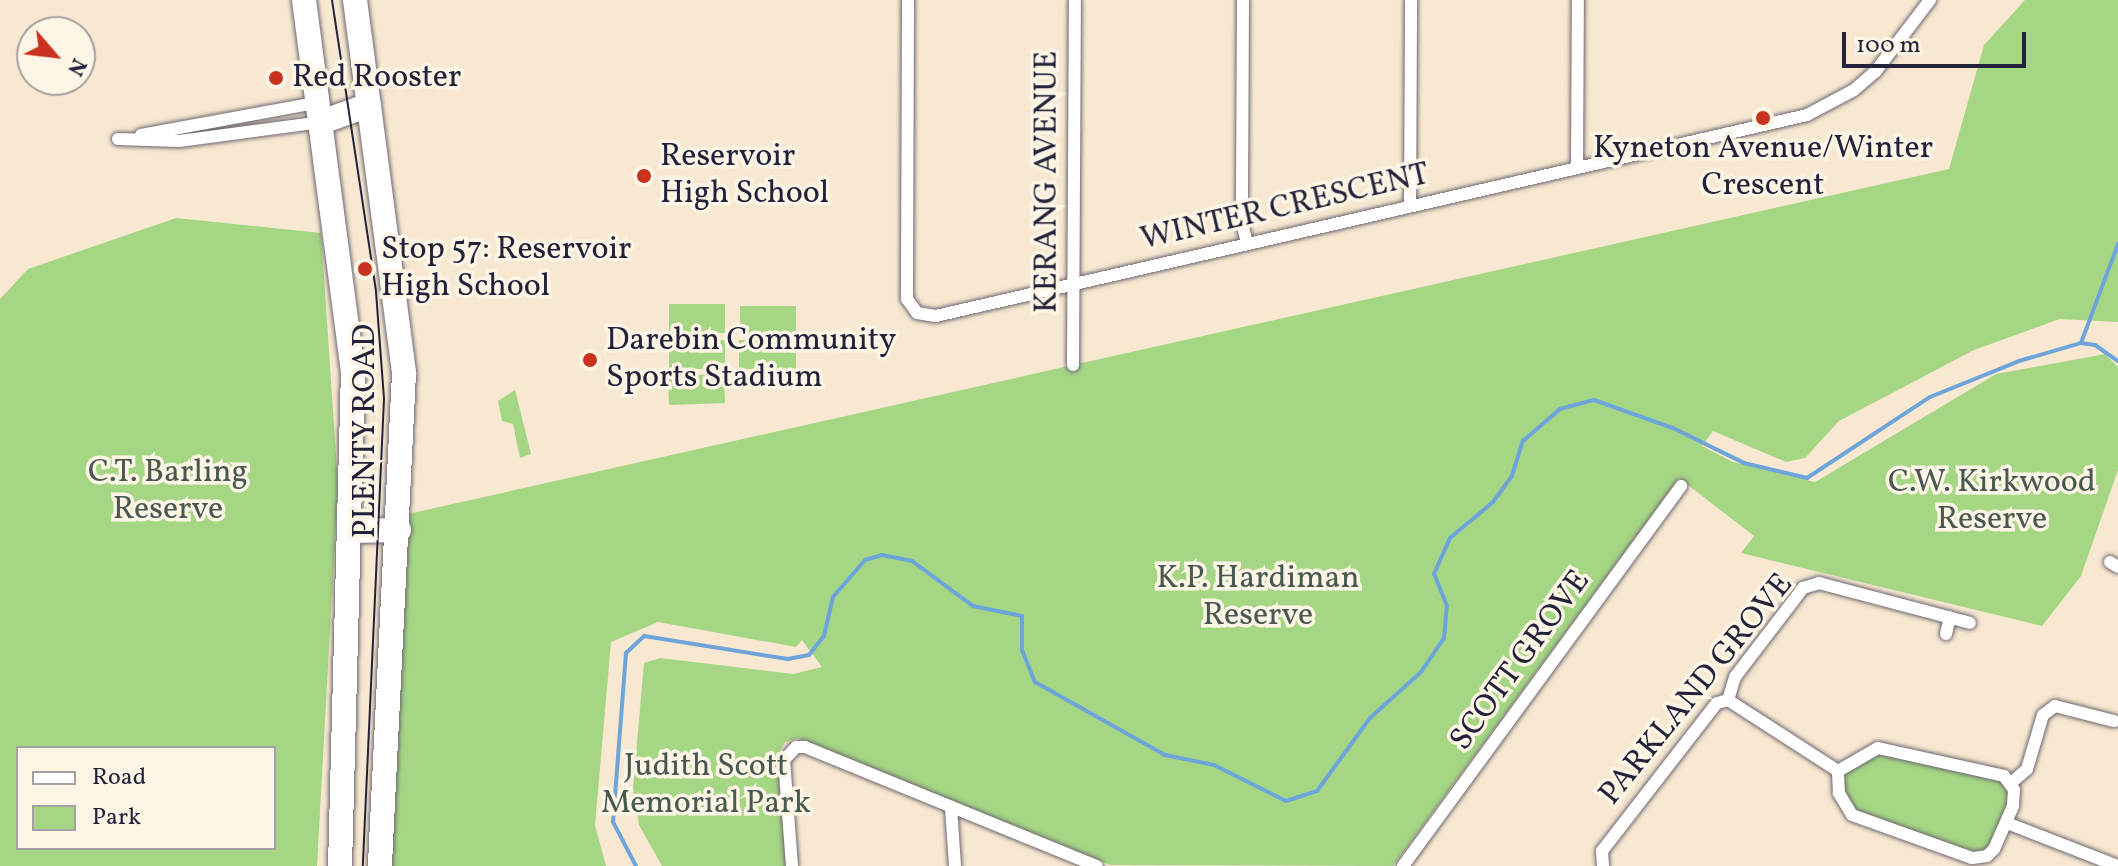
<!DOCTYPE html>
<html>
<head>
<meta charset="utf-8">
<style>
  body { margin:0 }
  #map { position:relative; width:2118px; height:866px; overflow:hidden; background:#f8e8d1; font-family:Vollkorn,serif }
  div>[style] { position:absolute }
  .green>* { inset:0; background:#a5d684; transform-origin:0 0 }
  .stream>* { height:4px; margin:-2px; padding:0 2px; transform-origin:2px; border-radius:2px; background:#6da5db }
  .roads { filter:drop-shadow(0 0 2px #6d6770) drop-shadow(0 0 2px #6d6770) }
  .street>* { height:12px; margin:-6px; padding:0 6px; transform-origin:6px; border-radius:6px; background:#fff }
  .highway>* { height:24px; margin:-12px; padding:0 12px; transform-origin:12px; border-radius:12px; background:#fff }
  .tram>* { height:2px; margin:-1px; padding:0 1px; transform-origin:1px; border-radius:1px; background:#22223b }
  .dots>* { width:22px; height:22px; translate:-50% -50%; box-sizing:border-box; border:4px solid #fcf5e5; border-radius:50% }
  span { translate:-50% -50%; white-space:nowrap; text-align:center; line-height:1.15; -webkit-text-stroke:7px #fcf5e5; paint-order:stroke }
  .poi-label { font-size:32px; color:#22223b }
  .left { translate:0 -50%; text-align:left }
  .street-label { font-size:32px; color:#22223b }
  .park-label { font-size:32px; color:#495851 }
  .legend { position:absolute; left:16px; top:746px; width:260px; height:104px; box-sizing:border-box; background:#fcf5e5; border:2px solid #a5a1a1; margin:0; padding:10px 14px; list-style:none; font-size:24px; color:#22223b }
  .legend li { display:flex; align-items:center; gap:16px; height:40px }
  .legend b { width:40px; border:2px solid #a5a1a1 }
  .north { position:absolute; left:16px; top:16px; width:80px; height:80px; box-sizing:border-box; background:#fcf5e5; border:2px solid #a5a1a1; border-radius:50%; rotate:118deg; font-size:22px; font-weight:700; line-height:32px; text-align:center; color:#22223b }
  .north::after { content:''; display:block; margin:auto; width:28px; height:36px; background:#c8321e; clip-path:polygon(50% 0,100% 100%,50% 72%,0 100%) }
  .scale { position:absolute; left:1842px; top:32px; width:184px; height:36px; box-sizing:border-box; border:4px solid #22223b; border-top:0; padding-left:10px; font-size:24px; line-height:28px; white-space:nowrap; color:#22223b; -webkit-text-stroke:6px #fcf5e5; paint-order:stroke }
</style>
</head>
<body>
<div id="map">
  <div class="green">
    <i style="clip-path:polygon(2025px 0,2118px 0,2118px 322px,2060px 319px,1974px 350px,1839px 421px,1805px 458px,1786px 462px,1713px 431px,1702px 446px,1733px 462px,1815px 482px,1996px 374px,2105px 354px,2118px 367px,2118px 470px,2081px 576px,2042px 626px,1741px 553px,1754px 536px,1679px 478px,1393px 866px,1110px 865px,797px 738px,785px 742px,777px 756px,786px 866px,662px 866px,639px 825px,633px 788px,644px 663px,660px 658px,793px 674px,822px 667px,802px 640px,796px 647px,658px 622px,611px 642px,595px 825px,606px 866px,382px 866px,399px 516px,1949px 169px,1984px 45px)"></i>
    <i style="clip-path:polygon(evenodd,176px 218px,321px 233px,338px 484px,317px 866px,0 866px,0 299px,28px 269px,176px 218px,18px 748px,274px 748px,274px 848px,18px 848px,18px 748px)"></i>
    <i style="left:669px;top:304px;width:56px;height:29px"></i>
    <i style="left:740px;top:306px;width:56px;height:29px"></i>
    <i style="left:669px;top:340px;width:56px;height:29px"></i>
    <i style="left:739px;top:340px;width:57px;height:29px"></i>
    <i style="left:724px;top:374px;width:29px;height:56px;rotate:88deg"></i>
    <i style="clip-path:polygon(515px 390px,531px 454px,520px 458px,513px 424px,502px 421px,498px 401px)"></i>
    <i style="clip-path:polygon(1891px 750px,2002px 779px,2010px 790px,2008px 807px,1985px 853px,1973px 855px,1856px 810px,1842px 794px,1841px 774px,1858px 761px)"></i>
  </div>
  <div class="stream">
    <i style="left:2081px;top:343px;width:106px;rotate:-69.5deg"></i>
    <i style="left:636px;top:866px;width:50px;rotate:-117.6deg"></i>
    <i style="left:613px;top:822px;width:169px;rotate:-85.6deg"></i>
    <i style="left:626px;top:653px;width:25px;rotate:-43deg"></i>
    <i style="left:644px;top:636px;width:146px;rotate:9.1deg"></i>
    <i style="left:788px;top:659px;width:21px;rotate:-11deg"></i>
    <i style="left:809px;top:655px;width:24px;rotate:-52deg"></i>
    <i style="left:824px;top:636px;width:40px;rotate:-77deg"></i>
    <i style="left:833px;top:597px;width:49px;rotate:-49.1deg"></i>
    <i style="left:865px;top:560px;width:18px;rotate:-16deg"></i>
    <i style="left:882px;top:555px;width:31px;rotate:11deg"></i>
    <i style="left:912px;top:561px;width:76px;rotate:36.4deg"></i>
    <i style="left:973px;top:606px;width:50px;rotate:11.5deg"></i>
    <i style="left:1022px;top:616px;width:34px;rotate:90deg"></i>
    <i style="left:1022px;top:650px;width:35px;rotate:68deg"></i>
    <i style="left:1035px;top:682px;width:149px;rotate:29.3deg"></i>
    <i style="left:1165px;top:755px;width:50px;rotate:11.5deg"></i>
    <i style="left:1214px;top:765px;width:80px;rotate:26.6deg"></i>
    <i style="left:1286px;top:801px;width:33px;rotate:-18deg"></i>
    <i style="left:1317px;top:791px;width:90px;rotate:-54deg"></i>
    <i style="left:1370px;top:718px;width:69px;rotate:-42deg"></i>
    <i style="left:1421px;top:672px;width:41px;rotate:-55.9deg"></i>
    <i style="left:1444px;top:638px;width:32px;rotate:-85deg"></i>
    <i style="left:1447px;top:606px;width:35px;rotate:-112deg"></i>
    <i style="left:1434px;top:574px;width:39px;rotate:-66deg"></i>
    <i style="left:1450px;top:538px;width:56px;rotate:-39.9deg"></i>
    <i style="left:1493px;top:502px;width:32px;rotate:-54deg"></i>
    <i style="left:1512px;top:476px;width:37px;rotate:-73deg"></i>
    <i style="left:1523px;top:441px;width:49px;rotate:-40.9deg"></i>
    <i style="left:1560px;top:409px;width:35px;rotate:-15deg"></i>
    <i style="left:1594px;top:400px;width:84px;rotate:19.5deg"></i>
    <i style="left:1673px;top:428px;width:79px;rotate:26.2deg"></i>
    <i style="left:1744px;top:463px;width:65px;rotate:13.4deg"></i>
    <i style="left:1807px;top:478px;width:147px;rotate:-33.4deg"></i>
    <i style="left:1930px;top:397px;width:96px;rotate:-22deg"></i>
    <i style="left:2019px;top:361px;width:65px;rotate:-16.2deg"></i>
    <i style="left:2081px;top:343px;width:14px;rotate:8deg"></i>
    <i style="left:2095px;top:345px;width:28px;rotate:35deg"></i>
  </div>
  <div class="roads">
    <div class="street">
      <i style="left:908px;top:0;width:299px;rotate:90.2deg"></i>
      <i style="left:907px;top:299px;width:17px;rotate:54deg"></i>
      <i style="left:917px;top:313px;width:19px;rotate:9deg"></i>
      <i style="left:936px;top:316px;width:894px;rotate:-12.99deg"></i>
      <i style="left:1807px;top:115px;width:53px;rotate:-28deg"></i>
      <i style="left:1854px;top:90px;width:28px;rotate:-41deg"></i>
      <i style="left:1875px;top:72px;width:91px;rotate:-52.6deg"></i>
      <i style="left:1243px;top:0;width:223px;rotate:90.3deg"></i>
      <i style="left:1242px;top:223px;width:21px;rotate:76deg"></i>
      <i style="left:141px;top:135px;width:182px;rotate:-10.4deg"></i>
      <i style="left:118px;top:139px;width:61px;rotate:1.9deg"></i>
      <i style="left:179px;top:141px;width:143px;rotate:-7.6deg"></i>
      <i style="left:1577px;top:167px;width:167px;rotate:-89.7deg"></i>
      <i style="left:1410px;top:206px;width:206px;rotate:-89.7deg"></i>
      <i style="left:1073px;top:365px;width:365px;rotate:-89.7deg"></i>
      <i style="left:2110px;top:562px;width:9px;rotate:32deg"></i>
      <i style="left:1946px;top:634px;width:17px;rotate:-77deg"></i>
      <i style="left:1728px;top:700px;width:24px;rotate:-73deg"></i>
      <i style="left:1735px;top:677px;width:112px;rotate:-52.6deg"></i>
      <i style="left:1803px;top:588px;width:17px;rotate:-17deg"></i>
      <i style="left:1819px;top:583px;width:156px;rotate:14.8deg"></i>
      <i style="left:1728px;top:700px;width:131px;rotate:32.8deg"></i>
      <i style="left:1878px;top:748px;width:129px;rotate:12.5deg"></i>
      <i style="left:2004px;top:776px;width:17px;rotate:54deg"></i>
      <i style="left:2014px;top:790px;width:16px;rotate:94deg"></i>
      <i style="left:2013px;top:806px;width:47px;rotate:113.8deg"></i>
      <i style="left:1994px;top:849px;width:10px;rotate:135deg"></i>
      <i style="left:1987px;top:856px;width:15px;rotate:172deg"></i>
      <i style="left:1972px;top:858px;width:127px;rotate:-160.3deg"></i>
      <i style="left:1852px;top:815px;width:26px;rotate:-121deg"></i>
      <i style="left:1839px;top:793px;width:22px;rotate:-93deg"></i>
      <i style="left:1838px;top:771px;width:46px;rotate:-29.9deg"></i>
      <i style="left:2011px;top:783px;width:21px;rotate:-41deg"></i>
      <i style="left:2027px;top:769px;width:56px;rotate:-73.5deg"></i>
      <i style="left:2043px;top:715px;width:15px;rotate:-37deg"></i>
      <i style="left:2055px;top:706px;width:61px;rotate:14.3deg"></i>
      <i style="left:951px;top:807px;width:59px;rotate:86.1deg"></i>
      <i style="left:2007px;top:823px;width:119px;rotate:21.2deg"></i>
      <i style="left:792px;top:866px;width:106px;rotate:-94.3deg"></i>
      <i style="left:784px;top:760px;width:18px;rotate:-47deg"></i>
      <i style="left:796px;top:747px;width:9px"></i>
      <i style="left:805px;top:747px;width:315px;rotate:22.2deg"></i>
      <i style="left:1403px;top:866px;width:471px;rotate:-53.8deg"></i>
      <i style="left:1603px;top:866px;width:15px;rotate:-94deg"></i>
      <i style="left:1602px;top:851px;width:187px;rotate:-52.2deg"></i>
      <i style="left:1717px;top:703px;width:11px;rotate:-15deg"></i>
    </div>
    <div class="highway">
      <i style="left:304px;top:0;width:373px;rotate:82.5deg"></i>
      <i style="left:353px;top:370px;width:496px;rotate:91.5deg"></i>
      <i style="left:355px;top:0;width:376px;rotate:82.5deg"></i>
      <i style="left:404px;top:373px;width:494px;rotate:92.8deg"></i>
      <i style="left:322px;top:122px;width:50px;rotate:-19.9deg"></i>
      <i style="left:351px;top:531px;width:48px;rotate:-1.2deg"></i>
    </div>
  </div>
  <div class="tram">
    <i style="left:332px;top:0;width:295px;rotate:81.4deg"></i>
    <i style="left:376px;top:292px;width:107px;rotate:85.7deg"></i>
    <i style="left:384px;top:399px;width:467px;rotate:92.6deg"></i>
  </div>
  <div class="dots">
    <i style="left:276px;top:78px;background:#c8321e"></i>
    <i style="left:1763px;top:118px;background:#c8321e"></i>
    <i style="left:644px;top:176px;background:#c8321e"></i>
    <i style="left:365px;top:269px;background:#c8321e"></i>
    <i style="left:590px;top:360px;background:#c8321e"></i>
  </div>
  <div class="poi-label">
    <span class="left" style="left:292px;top:78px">Red Rooster</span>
    <span style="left:1763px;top:168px">Kyneton Avenue/Winter<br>Crescent</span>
    <span class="left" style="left:660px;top:176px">Reservoir<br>High School</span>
    <span class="left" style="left:381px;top:269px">Stop 57: Reservoir<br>High School</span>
    <span class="left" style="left:606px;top:360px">Darebin Community<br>Sports Stadium</span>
  </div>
  <div class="street-label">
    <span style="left:1048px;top:182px;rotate:-90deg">KERANG AVENUE</span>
    <span style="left:1285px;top:208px;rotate:-13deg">WINTER CRESCENT</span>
    <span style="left:366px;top:431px;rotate:-90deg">PLENTY ROAD</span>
    <span style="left:1521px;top:661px;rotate:-54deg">SCOTT GROVE</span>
    <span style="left:1697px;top:690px;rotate:-51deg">PARKLAND GROVE</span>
  </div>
  <div class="park-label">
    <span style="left:168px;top:492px">C.T. Barling<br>Reserve</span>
    <span style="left:1992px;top:502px">C.W. Kirkwood<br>Reserve</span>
    <span style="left:1258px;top:598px">K.P. Hardiman<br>Reserve</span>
    <span style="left:706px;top:786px">Judith Scott<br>Memorial Park</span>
  </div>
  <ul class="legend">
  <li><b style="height:10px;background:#fff"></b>Road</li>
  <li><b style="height:22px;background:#a5d684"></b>Park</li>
  </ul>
  <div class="north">N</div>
  <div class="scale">100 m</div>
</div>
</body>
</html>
